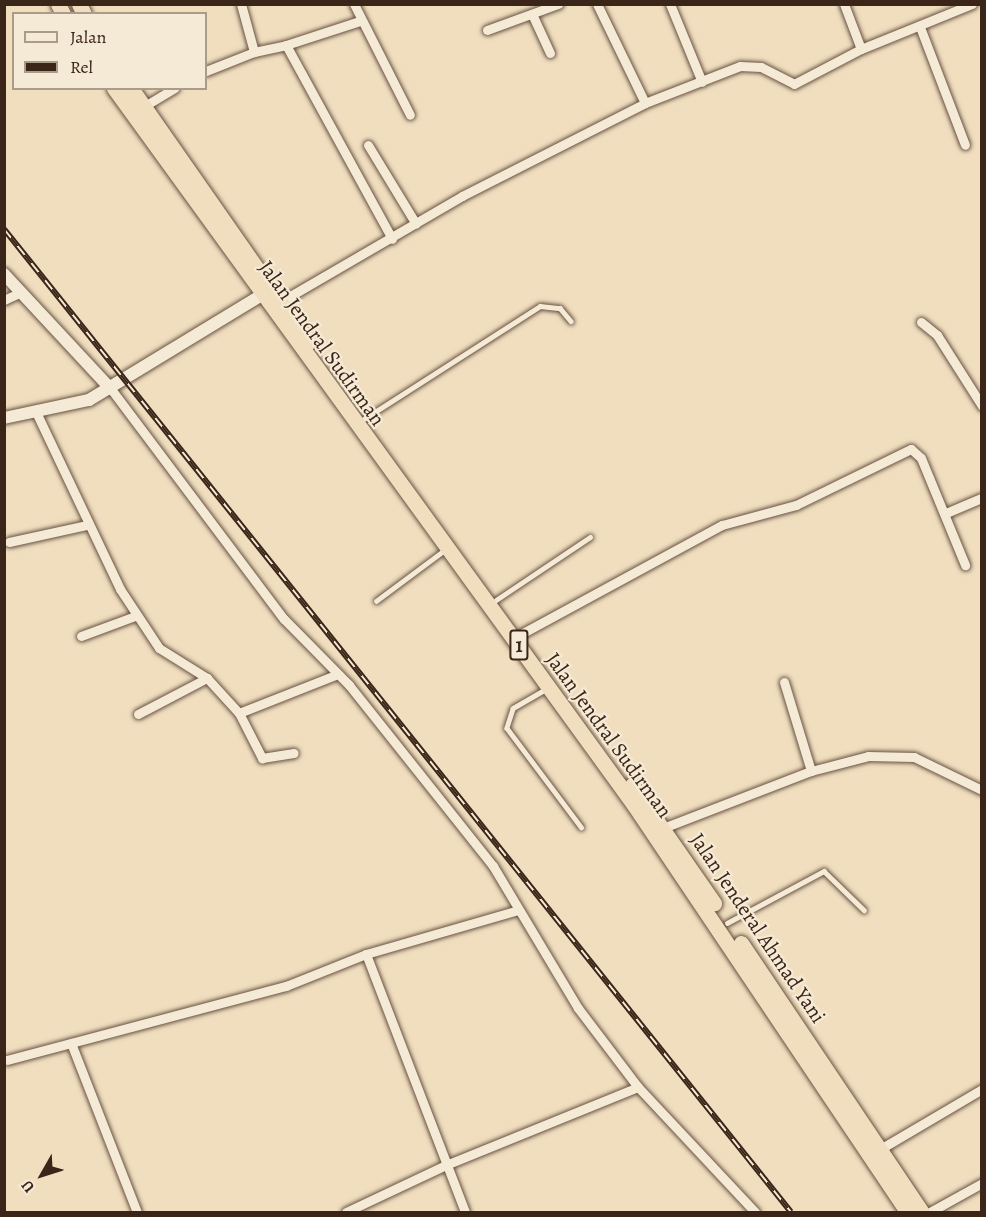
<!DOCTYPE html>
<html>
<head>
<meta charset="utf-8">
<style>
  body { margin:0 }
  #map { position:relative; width:986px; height:1217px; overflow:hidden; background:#f0debf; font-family:Alegreya,serif }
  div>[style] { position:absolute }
  .roads { filter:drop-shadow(0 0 2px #685242) drop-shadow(0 0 2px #685242) }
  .service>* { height:4.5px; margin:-2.25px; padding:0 2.25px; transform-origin:2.25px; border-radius:2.25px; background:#f5ead5 }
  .minor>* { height:9px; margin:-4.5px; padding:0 4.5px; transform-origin:4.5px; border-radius:4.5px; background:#f5ead5 }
  .tertiary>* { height:12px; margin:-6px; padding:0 6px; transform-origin:6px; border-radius:6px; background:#f5ead5 }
  .trunk>* { height:15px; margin:-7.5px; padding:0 7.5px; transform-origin:7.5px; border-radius:7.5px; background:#f0debf }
  .rail>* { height:6px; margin-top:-3px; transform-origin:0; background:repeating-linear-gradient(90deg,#f5ead5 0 11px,#3b2418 0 22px); box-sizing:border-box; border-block:2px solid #3b2418 }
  span { translate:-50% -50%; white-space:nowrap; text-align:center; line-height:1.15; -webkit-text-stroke:4.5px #f5ead5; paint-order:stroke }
  .shield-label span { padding:2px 4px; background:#f5ead5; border:2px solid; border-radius:4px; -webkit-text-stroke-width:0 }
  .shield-label { font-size:20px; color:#3b2418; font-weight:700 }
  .street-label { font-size:21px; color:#3b2418 }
  .frame { position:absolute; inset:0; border:6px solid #3b2418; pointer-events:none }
  .legend { position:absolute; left:12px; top:12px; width:195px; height:78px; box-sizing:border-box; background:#f5ead5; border:2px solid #ab9b89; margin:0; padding:8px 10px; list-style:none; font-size:18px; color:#3b2418 }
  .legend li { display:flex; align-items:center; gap:12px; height:30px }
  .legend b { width:30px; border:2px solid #ab9b89 }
  .north { position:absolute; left:12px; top:1145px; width:60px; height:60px; -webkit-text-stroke:4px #f5ead5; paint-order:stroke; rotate:231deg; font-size:16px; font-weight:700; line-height:24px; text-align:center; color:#3b2418 }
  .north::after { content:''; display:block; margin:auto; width:21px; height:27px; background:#3b2418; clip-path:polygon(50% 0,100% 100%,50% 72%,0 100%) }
</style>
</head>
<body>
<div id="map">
  <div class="roads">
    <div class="service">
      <i style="left:364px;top:419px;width:209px;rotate:-32.7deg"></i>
      <i style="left:540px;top:306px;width:20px;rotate:6deg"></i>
      <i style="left:560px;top:308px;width:17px;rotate:50deg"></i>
      <i style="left:496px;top:600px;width:113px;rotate:-33.8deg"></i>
      <i style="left:376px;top:601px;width:87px;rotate:-36.6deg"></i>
      <i style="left:547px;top:689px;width:39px;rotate:150deg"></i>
      <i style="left:513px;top:709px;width:20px;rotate:108deg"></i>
      <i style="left:507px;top:728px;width:124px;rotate:53.2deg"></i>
      <i style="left:727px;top:923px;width:110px;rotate:-28.2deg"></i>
      <i style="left:824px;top:871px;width:56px;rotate:44.3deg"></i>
    </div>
    <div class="minor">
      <i style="left:241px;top:4px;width:50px;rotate:74.8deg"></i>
      <i style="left:254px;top:52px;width:33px;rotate:-12deg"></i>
      <i style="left:286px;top:45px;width:221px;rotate:61.3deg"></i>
      <i style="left:354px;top:4px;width:124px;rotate:63.2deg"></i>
      <i style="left:597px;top:4px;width:110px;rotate:64.1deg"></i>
      <i style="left:670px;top:4px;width:84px;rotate:67.7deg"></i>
      <i style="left:844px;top:4px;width:48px;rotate:69.3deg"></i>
      <i style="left:532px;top:14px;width:43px;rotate:65.2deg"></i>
      <i style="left:920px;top:27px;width:126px;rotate:69.1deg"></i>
      <i style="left:487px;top:30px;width:76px;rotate:-20.1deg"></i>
      <i style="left:286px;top:45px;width:78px;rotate:-18deg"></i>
      <i style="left:206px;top:71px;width:52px;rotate:-21.6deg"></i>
      <i style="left:143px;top:107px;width:37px;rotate:-31deg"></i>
      <i style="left:368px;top:145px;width:92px;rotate:58.7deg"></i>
      <i style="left:4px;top:300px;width:17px;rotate:-25deg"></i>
      <i style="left:280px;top:302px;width:211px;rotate:-30.2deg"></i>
      <i style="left:462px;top:196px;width:205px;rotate:-26.9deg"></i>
      <i style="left:645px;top:103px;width:102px;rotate:-21.3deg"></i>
      <i style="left:740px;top:66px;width:21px;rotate:3deg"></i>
      <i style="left:761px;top:67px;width:37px;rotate:27deg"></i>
      <i style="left:794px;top:84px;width:76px;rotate:-27.6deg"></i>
      <i style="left:861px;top:49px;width:120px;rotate:-22.1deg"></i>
      <i style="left:921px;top:322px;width:21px;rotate:39deg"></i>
      <i style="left:937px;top:335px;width:84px;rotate:57.6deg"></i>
      <i style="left:111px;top:389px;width:288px;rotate:53.1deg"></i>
      <i style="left:284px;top:619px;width:93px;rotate:45.4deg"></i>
      <i style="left:349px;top:685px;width:231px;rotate:51.5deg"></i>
      <i style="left:493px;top:866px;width:165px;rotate:59.1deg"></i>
      <i style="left:578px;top:1008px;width:99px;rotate:52.8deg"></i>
      <i style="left:638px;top:1087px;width:171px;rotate:46.9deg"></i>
      <i style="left:36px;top:412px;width:196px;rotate:64.6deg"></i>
      <i style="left:120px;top:589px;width:71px;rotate:56.5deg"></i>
      <i style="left:159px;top:648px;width:57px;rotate:32deg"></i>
      <i style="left:207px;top:678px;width:47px;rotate:47.6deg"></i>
      <i style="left:239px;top:713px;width:106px;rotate:-21.5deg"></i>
      <i style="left:946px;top:513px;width:39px;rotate:-23deg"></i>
      <i style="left:9px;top:542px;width:80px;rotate:-12.3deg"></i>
      <i style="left:521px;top:634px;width:229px;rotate:-28.5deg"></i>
      <i style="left:722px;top:525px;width:77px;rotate:-15.1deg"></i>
      <i style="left:796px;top:505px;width:128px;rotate:-26deg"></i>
      <i style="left:911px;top:449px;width:13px;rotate:42deg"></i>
      <i style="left:921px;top:458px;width:116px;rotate:67.6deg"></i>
      <i style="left:81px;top:636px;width:58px;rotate:-20.3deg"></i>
      <i style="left:784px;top:682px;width:93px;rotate:73.1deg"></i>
      <i style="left:239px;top:713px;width:51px;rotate:62.9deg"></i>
      <i style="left:262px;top:758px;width:32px;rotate:-9deg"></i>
      <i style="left:138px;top:714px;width:78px;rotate:-27.6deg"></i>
      <i style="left:663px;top:828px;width:159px;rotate:-21.1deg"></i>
      <i style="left:811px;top:771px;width:59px;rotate:-14.7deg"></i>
      <i style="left:868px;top:756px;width:46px;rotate:1.2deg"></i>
      <i style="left:914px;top:757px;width:76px;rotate:25.9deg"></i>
      <i style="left:366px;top:954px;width:155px;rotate:-16.1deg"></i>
      <i style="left:71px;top:1043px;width:181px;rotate:68.7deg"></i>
      <i style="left:7px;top:1060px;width:289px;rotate:-14.9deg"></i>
      <i style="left:286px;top:986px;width:86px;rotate:-21.8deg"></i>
      <i style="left:366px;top:954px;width:276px;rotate:69deg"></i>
      <i style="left:882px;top:1148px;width:116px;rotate:-30.5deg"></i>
      <i style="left:346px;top:1212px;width:110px;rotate:-25.2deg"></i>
      <i style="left:446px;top:1165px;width:207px;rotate:-22.1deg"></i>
      <i style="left:930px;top:1212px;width:60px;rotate:-29.1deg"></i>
    </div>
    <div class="tertiary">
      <i style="left:4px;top:274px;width:157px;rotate:47.1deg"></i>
      <i style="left:4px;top:418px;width:87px;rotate:-12deg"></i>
      <i style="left:89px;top:400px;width:200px;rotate:-31.3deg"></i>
    </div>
    <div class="trunk">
      <i style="left:58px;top:4px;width:11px;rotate:63deg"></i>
      <i style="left:79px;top:4px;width:11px;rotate:63deg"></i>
      <i style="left:114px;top:88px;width:886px;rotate:54.05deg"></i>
      <i style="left:634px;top:805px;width:490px;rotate:56.1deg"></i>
      <i style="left:131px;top:88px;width:310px;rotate:55.1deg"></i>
      <i style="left:632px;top:785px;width:144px;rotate:55.2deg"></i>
      <i style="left:741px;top:943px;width:324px;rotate:56.1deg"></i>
    </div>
  </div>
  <div class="rail">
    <i style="left:4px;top:229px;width:1259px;rotate:51.32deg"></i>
  </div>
  <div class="shield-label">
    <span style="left:519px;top:645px">1</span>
  </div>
  <div class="street-label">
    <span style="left:322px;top:343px;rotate:54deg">Jalan Jendral Sudirman</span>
    <span style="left:609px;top:735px;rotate:54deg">Jalan Jendral Sudirman</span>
    <span style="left:758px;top:928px;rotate:56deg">Jalan Jenderal Ahmad Yani</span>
  </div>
  <div class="frame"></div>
  <ul class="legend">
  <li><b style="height:8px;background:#f5ead5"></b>Jalan</li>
  <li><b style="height:8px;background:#3b2418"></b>Rel</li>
  </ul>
  <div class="north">U</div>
</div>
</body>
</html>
